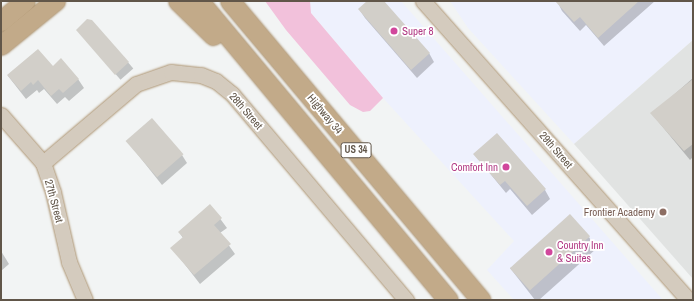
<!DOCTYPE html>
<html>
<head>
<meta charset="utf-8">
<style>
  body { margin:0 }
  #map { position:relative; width:694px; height:301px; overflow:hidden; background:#f2f4f4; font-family:"Archivo Narrow",sans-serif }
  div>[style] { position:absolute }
  .commercial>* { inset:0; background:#eef1fd }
  .education>* { inset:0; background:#e1e3e2 }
  .green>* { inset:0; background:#f2c1db }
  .shadow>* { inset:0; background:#0003; transform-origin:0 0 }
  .building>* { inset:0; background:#d2cfc9; transform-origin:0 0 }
  .roads { filter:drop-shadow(0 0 1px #ae9674) drop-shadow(0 0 1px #ae9674) }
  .secondary>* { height:15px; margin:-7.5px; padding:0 7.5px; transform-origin:7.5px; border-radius:7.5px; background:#d4cbbe }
  .highway>* { height:19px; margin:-9.5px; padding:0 9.5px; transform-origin:9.5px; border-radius:9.5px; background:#c2aa89 }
  .dots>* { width:11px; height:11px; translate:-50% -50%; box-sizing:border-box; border:2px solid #fff; border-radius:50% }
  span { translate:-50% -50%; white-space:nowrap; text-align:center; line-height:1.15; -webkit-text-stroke:3.5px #fff; paint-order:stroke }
  .shield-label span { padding:1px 3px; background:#fff; border:1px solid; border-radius:3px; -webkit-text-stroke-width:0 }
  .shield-label { font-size:10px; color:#615649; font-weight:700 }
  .hotel-label { font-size:11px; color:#b23c85 }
  .left { translate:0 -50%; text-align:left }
  .right { translate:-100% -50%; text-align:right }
  .street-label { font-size:11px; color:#615649 }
  .education-label { font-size:11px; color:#785e54 }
  .frame { position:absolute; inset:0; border:2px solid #615649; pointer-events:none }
</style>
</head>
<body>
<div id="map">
  <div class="commercial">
    <i style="clip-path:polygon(310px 1px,401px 1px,663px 300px,514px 300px,487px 270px,514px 241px,383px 98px,311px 13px)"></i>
    <i style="clip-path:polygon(450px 1px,693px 1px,693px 40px,574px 144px,468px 28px)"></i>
  </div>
  <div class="education">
    <i style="clip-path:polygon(693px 40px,693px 279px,574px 144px)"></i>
  </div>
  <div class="green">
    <i style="clip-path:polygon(265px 1px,310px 1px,311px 13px,383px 98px,370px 111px,363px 112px,350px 105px,286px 30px)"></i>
  </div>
  <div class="shadow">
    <i style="clip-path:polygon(368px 1px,383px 1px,429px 53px,434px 62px,417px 78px,365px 18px,359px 9px)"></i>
    <i style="clip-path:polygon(557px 1px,655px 1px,604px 46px,586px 25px,580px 31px,562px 11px)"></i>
    <i style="left:92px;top:21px;width:63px;height:17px;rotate:49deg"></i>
    <i style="clip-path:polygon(53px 67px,78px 79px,84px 88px,69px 101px,65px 97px,57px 104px,44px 89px,39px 93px,37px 90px,26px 99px,8px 76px)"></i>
    <i style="clip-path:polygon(693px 78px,693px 157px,690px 160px,652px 114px)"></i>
    <i style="clip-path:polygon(127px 141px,182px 155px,187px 163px,162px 185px)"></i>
    <i style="clip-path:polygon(474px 154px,545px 190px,550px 199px,532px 215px,510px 189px,506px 193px)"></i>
    <i style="clip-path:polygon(210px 205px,227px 228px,220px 233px,235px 254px,200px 284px,172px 248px,183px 238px,179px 232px)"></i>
    <i style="clip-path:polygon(589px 237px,596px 249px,539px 300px,535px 300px,510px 268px)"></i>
    <i style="clip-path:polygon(1px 251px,9px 264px,1px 271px)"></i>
  </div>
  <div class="building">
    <i style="clip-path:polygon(367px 1px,384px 1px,430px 53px,411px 70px,358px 9px)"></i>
    <i style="clip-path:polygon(555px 1px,639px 1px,598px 38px,580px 17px,574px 22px)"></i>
    <i style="clip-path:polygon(87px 19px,92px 20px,129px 62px,115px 75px,76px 30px)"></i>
    <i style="clip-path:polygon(38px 49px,53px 66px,61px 58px,79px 79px,63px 93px,59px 89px,51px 96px,38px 80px,33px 85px,31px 82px,21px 91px,7px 75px)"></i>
    <i style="clip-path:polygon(693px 79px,693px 144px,684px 151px,650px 113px)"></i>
    <i style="left:152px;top:118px;width:48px;height:35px;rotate:49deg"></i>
    <i style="clip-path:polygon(497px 133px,546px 189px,527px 206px,505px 181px,500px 185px,473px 154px)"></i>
    <i style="clip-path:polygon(210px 204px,222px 218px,214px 225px,231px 244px,194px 275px,170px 248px,183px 237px,178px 232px)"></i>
    <i style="left:570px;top:214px;width:30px;height:81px;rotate:48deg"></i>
  </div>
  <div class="roads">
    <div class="secondary">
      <i style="left:423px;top:1px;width:400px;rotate:48.4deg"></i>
      <i style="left:1px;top:115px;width:64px;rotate:48.8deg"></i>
      <i style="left:43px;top:163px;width:31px;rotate:71deg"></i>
      <i style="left:53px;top:192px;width:72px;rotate:77.1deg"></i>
      <i style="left:69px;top:262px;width:41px;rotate:67.2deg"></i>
      <i style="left:43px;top:163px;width:122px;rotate:-40.3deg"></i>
      <i style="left:136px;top:84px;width:37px;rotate:-19deg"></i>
      <i style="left:171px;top:72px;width:30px;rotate:6deg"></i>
      <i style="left:201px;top:75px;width:16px;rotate:22deg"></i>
      <i style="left:216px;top:81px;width:21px;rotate:39deg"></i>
      <i style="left:232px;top:94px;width:270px;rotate:49.8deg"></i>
    </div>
    <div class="highway">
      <i style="left:178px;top:1px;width:49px;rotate:44.2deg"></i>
      <i style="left:199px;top:1px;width:389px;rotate:50.2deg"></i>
      <i style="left:230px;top:1px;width:390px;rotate:50deg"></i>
      <i style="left:1px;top:21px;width:31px;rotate:-40deg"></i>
      <i style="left:1px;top:45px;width:70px;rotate:-39.2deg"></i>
    </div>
  </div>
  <div class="dots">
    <i style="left:394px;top:31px;background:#d1479c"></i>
    <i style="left:506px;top:167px;background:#d1479c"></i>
    <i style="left:663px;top:212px;background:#8d6e63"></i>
    <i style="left:549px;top:252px;background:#d1479c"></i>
  </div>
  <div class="shield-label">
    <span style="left:356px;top:150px">US 34</span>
  </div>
  <div class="hotel-label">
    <span class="left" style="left:402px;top:31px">Super 8</span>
    <span class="right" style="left:498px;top:167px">Comfort Inn</span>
    <span class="left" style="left:557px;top:252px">Country Inn<br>&amp; Suites</span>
  </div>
  <div class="street-label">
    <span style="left:246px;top:111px;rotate:49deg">28th Street</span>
    <span style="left:325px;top:114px;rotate:50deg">Highway 34</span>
    <span style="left:556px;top:150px;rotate:49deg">29th Street</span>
    <span style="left:54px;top:201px;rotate:75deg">27th Street</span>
  </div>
  <div class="education-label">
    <span class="right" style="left:655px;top:212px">Frontier Academy</span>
  </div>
  <div class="frame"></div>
</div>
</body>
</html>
